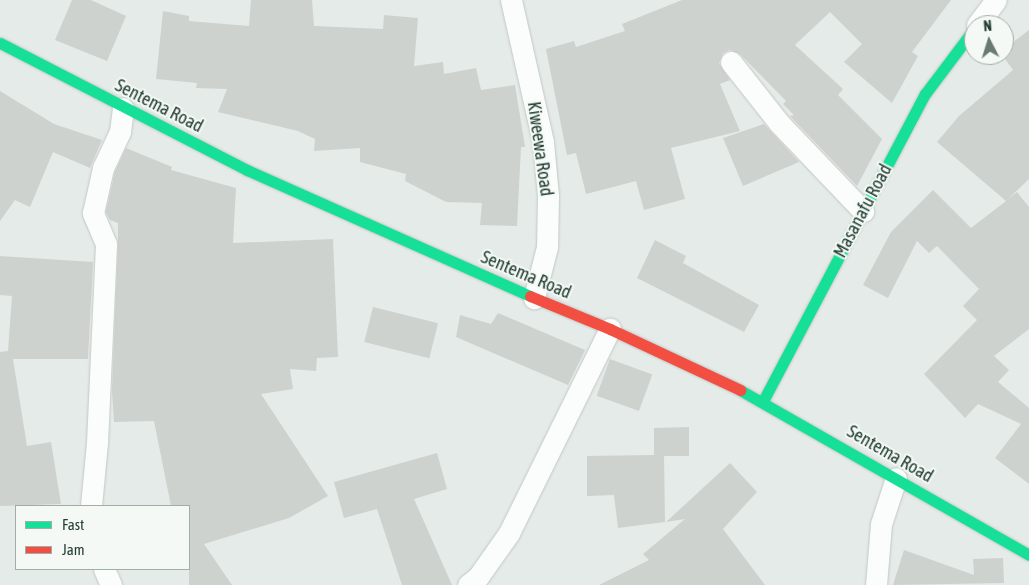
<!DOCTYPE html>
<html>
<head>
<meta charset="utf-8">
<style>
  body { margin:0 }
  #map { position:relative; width:1029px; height:585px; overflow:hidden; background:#e5ebe8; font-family:"Asap Condensed",sans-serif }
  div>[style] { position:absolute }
  .building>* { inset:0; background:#cdd2cf; transform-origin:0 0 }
  .roads { filter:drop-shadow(0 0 1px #c2c8c5) drop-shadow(0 0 1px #c2c8c5) }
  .street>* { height:21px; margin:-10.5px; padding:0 10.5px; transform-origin:10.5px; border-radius:10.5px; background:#fbfcfc }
  .fast>* { height:11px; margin:-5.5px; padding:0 5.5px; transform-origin:5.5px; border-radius:5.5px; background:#16e098 }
  .jam>* { height:11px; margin:-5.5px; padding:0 5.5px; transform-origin:5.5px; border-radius:5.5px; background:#f24e42 }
  span { translate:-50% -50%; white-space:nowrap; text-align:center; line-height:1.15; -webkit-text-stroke:4px #f4f9f6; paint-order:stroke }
  .street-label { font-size:18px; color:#233e33 }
  .legend { position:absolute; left:15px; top:505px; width:175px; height:65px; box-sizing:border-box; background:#f4f9f6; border:1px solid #a0aea8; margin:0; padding:6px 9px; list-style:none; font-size:15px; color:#233e33 }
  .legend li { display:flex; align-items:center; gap:10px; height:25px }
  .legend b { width:25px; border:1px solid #a0aea8 }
  .north { position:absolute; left:964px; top:15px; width:50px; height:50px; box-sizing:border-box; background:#f4f9f6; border:1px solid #a0aea8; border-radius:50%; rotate:355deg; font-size:14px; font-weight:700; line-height:20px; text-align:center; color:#233e33 }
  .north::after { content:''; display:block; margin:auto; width:18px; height:22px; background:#677b72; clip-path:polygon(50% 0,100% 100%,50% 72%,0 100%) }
</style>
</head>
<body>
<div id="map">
  <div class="building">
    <i style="clip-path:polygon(72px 0,91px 0,126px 16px,107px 61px,55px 40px)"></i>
    <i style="clip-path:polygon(251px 0,312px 0,314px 26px,383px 29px,384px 15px,418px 18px,414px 66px,443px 62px,444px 74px,476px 68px,481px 90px,515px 85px,525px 147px,521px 147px,517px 226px,480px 225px,482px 203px,446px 202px,405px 181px,406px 174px,360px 162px,360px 148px,314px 151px,315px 139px,298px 131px,218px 112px,227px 89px,196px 88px,197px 83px,156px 79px,163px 11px,189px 16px,189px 21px,249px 26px)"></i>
    <i style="clip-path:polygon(682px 0,951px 0,912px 52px,918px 56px,892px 103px,844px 62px,862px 44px,830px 12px,795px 45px,843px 89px,838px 95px,882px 139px,857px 186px,790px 116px,794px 115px,783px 104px,786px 101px,740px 54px,730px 50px,723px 53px,719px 63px,730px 80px,720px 84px,740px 131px,671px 148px,685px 199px,644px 210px,636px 181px,586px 194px,576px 153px,567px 155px,546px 49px,574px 41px,576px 47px,625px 31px,622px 24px)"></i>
    <i style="clip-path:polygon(1029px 30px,1029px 179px,1007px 200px,1017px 192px,1029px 207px,1029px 329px,994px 356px,1009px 370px,998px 382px,1029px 408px,1029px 484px,995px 458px,1021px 424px,978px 404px,965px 418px,924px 374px,977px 320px,963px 306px,979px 289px,937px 246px,929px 253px,917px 241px,888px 298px,863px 285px,891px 232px,933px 190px,971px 228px,1006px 201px,937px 142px,959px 116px,1013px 70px,1002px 55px,1004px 49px)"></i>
    <i style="clip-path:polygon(0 91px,54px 124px,102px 140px,90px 168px,53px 152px,30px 207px,15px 200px,0 221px)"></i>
    <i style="clip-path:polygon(764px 124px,799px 162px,743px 186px,723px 138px)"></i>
    <i style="clip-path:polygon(126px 148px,172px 167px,171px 170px,236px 188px,233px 243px,333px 239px,338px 357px,317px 358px,316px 371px,290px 369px,293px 389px,261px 394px,328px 496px,289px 518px,204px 544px,232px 585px,189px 585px,189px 506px,171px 506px,154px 421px,114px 422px,112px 391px,118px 245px,118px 223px,110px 220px,106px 212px,115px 172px)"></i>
    <i style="clip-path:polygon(655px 240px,686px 256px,683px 263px,759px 305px,744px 332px,637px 278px)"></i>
    <i style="clip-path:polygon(0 256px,93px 262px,88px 359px,13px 359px,27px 446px,51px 442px,61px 504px,0 506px,0 352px,8px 351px,12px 296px,0 295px)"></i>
    <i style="left:373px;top:307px;width:67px;height:36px;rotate:14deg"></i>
    <i style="clip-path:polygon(498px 313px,585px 350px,568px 385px,456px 337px,460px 315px,491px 324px)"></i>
    <i style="left:610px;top:359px;width:45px;height:39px;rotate:20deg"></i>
    <i style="clip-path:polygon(689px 427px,689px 456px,664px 456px,665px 522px,618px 528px,614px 495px,587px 496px,587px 456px,654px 455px,654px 428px)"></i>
    <i style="clip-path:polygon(437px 453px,447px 489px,414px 499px,452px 585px,402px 585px,377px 509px,344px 518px,334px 482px)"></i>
    <i style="clip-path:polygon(730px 463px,757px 492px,723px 529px,765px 585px,599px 585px,649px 560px,643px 554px,685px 519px,666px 522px)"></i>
    <i style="clip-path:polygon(904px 550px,974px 575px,973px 559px,1003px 558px,1004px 583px,893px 585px)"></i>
  </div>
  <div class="roads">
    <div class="street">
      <i style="left:511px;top:0;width:146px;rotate:77.3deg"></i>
      <i style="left:543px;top:142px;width:54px;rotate:84.7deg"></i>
      <i style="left:548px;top:196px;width:51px;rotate:91.1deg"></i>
      <i style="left:547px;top:247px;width:53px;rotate:104.3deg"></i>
      <i style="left:977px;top:25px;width:31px;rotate:-53deg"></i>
      <i style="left:731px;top:62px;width:78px;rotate:51.8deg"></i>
      <i style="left:779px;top:123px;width:122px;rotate:46.3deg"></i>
      <i style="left:91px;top:506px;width:63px;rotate:-84.6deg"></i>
      <i style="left:97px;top:443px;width:199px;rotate:-87.4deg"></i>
      <i style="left:106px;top:244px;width:34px;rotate:-113deg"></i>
      <i style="left:93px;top:213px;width:46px;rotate:-77.5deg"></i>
      <i style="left:103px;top:168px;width:40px;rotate:-65deg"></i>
      <i style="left:120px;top:132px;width:24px;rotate:-83deg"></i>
      <i style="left:104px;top:569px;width:17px;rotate:66deg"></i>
      <i style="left:468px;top:585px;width:13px;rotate:-39deg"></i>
      <i style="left:478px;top:577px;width:54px;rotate:-54.8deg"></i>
      <i style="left:509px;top:533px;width:228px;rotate:-63.7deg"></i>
      <i style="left:876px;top:585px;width:61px;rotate:-85.3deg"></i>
      <i style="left:881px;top:524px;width:48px;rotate:-71.9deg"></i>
    </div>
    <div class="fast">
      <i style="left:0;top:43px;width:278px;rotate:27.2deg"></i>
      <i style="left:247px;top:170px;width:310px;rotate:24deg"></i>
      <i style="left:740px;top:390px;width:333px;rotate:29.7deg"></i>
      <i style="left:763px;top:401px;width:347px;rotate:-62.2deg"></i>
      <i style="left:925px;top:94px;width:81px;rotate:-53deg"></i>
    </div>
    <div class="jam">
      <i style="left:530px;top:296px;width:87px;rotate:22.4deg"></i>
      <i style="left:610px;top:329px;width:144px;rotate:25.1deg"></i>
    </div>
  </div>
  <div class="street-label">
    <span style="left:159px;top:106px;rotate:27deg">Sentema Road</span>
    <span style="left:540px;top:149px;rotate:82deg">Kiweewa Road</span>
    <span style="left:863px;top:211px;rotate:-62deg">Masanafu Road</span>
    <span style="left:526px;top:275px;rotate:23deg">Sentema Road</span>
    <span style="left:890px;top:454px;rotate:30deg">Sentema Road</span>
  </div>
  <ul class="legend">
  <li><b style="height:6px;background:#16e098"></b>Fast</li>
  <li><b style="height:6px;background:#f24e42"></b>Jam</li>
  </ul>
  <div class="north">N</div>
</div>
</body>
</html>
